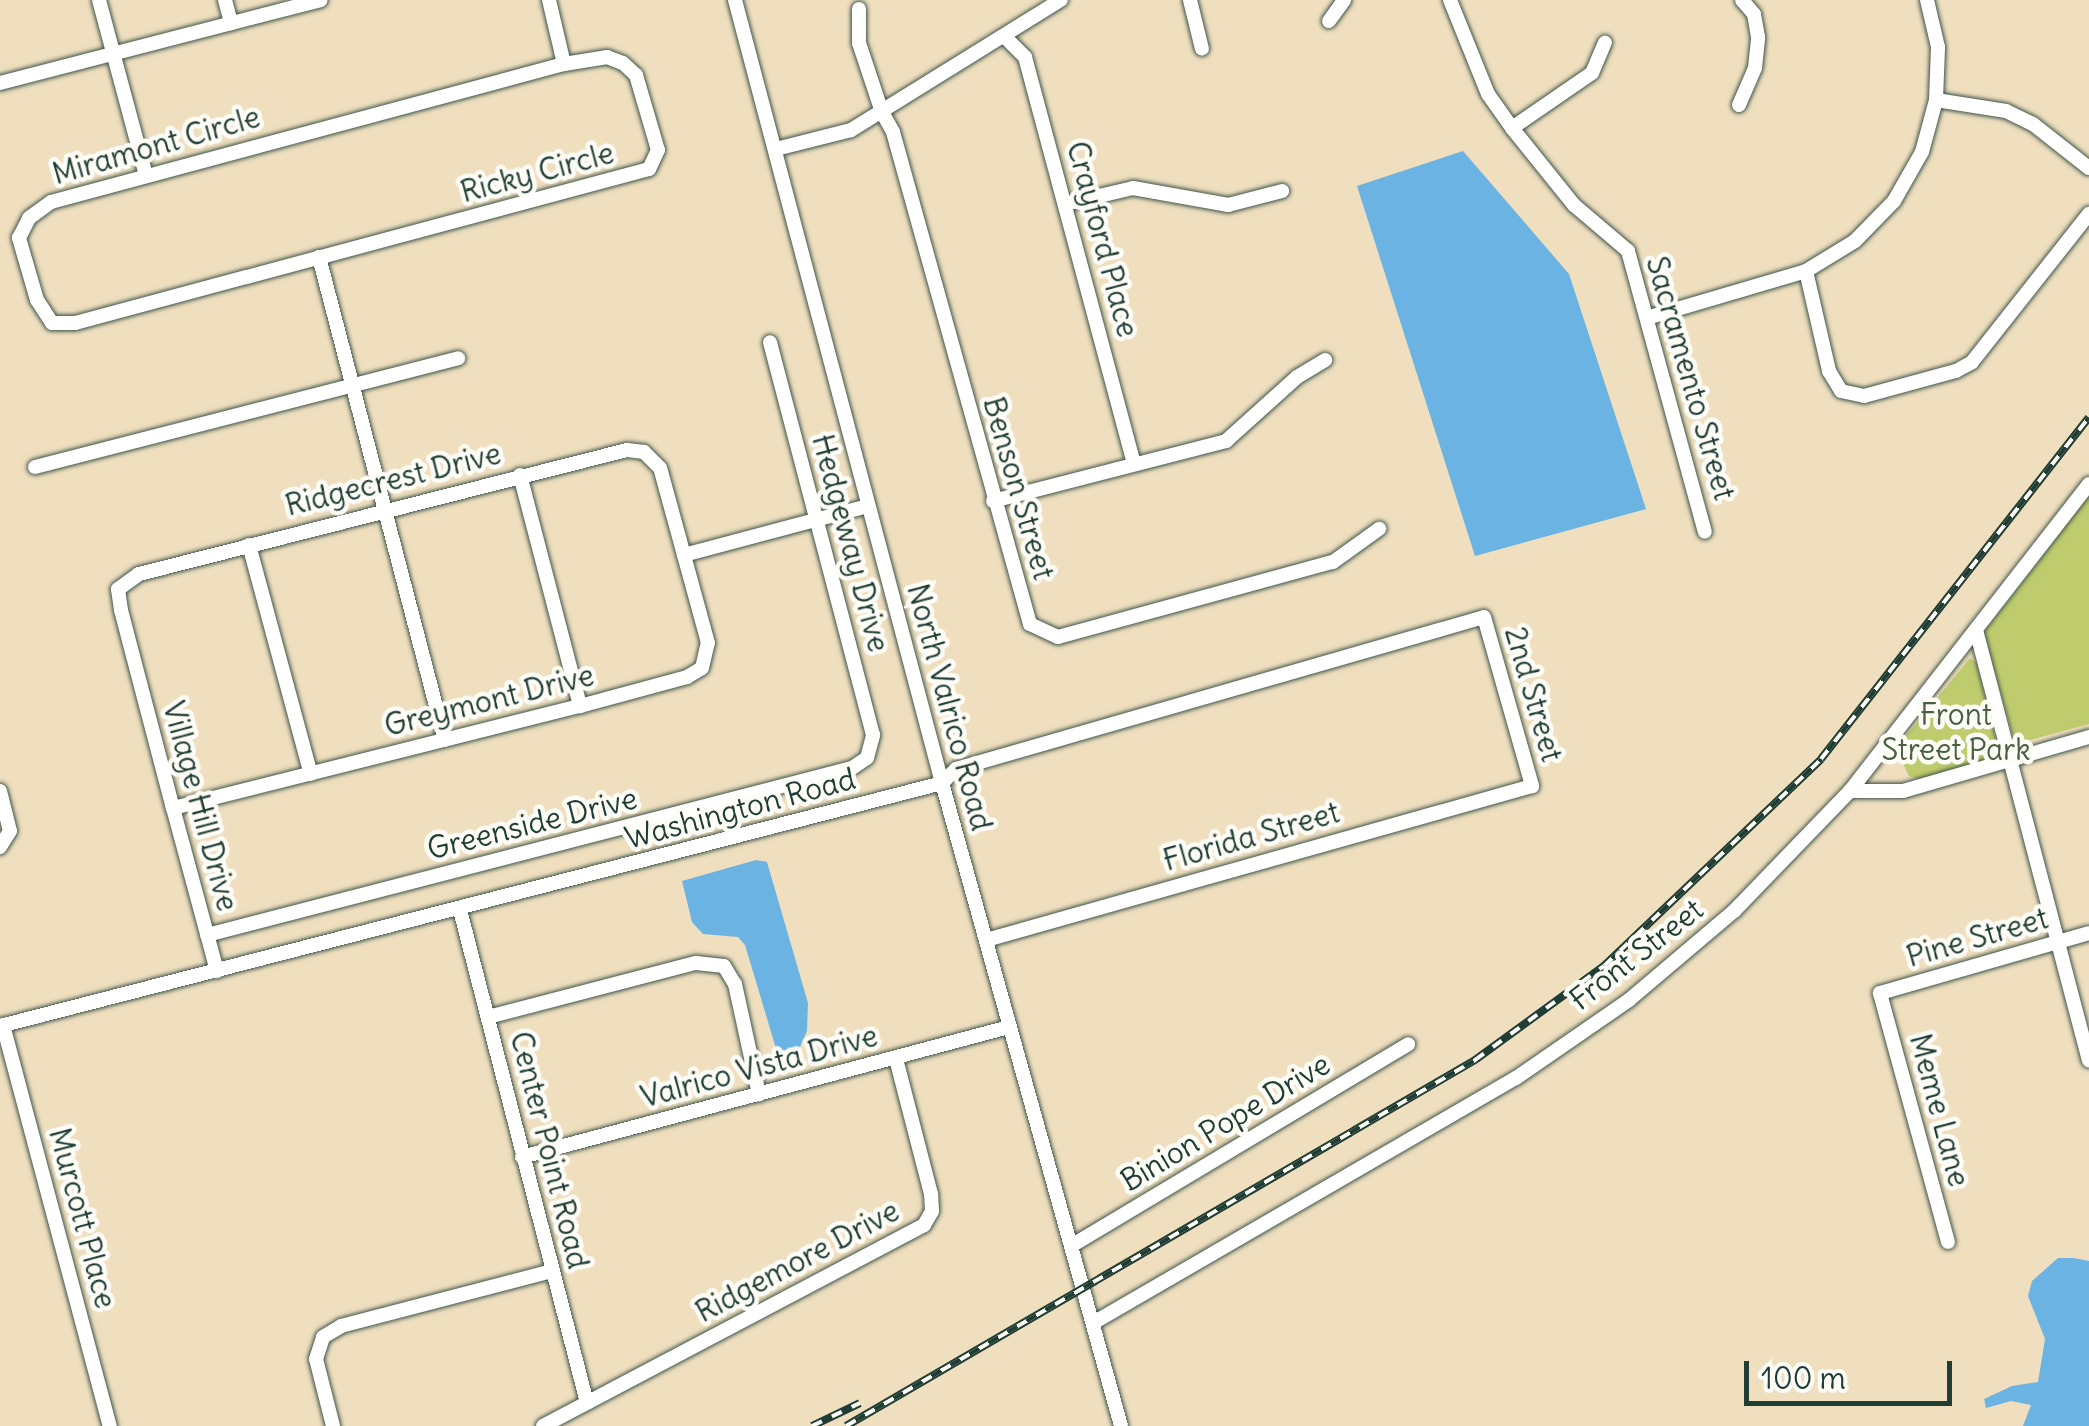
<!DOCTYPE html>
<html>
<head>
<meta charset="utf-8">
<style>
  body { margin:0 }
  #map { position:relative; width:2089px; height:1426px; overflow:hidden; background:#efdfbf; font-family:Delius,sans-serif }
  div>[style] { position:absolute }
  .green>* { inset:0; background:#bfcc6e }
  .water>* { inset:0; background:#6ab3e2 }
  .roads { filter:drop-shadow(0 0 2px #3e5549) drop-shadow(0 0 2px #3e5549) }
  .minor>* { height:14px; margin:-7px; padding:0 7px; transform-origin:7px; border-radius:7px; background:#fff }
  .rail>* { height:8px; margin-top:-4px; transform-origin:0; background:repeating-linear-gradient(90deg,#fdfcf7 0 11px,#1f3d34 0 22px); box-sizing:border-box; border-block:2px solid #1f3d34 }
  span { translate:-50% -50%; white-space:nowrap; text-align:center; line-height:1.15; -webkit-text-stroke:9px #fdfcf7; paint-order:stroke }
  .street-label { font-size:30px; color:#1f3d34 }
  .park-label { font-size:30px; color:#476142 }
  .scale { position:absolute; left:1744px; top:1361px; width:208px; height:45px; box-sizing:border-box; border:5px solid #1f3d34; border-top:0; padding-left:12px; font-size:30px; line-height:35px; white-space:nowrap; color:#1f3d34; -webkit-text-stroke:8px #fdfcf7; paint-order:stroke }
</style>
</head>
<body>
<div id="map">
  <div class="green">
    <i style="clip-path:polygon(2089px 496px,2089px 724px,2015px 744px,1984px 632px)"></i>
    <i style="clip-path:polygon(1970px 658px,1977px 664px,1999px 753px,1990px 761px,1921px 780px,1909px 776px,1898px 753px,1901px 742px)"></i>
  </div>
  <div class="water">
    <i style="clip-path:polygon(1463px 151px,1569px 274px,1646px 509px,1475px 556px,1357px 186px)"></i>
    <i style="clip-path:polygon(756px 860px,767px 862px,808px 1003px,807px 1031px,799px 1049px,777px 1052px,745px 945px,738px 937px,703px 934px,692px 922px,682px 881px)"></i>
    <i style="clip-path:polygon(2074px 1258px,2089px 1261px,2089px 1426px,2023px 1426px,2031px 1405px,2011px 1401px,1986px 1408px,1984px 1399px,2012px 1386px,2038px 1382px,2045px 1339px,2028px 1296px,2032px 1281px,2058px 1258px)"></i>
  </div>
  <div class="roads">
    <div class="minor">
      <i style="left:99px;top:0;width:181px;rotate:75deg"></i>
      <i style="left:225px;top:0;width:24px;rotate:75deg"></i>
      <i style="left:549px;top:0;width:66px;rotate:76.8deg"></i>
      <i style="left:735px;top:0;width:810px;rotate:75.19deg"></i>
      <i style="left:942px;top:783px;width:667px;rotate:74.44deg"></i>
      <i style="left:1190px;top:0;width:50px;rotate:76.2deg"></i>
      <i style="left:1450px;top:0;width:101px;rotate:68deg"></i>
      <i style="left:1488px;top:94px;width:42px;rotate:54.8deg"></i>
      <i style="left:1512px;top:128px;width:99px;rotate:51.2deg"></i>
      <i style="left:1574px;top:205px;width:71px;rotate:40.4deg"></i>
      <i style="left:1628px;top:251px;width:291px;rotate:74.7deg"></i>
      <i style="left:859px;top:9px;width:34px;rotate:90deg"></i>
      <i style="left:859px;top:43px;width:73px;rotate:71.6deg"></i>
      <i style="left:882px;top:112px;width:23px;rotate:61deg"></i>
      <i style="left:893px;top:132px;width:511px;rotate:74.44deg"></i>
      <i style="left:1030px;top:624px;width:31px;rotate:25deg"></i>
      <i style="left:1058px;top:637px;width:285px;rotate:-15.3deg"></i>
      <i style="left:1333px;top:562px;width:57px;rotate:-35.7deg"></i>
      <i style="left:1329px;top:21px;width:26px;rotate:-54deg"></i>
      <i style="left:1004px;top:36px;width:30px;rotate:45deg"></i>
      <i style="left:1025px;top:57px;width:420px;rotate:75deg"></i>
      <i style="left:607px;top:57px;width:17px;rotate:21deg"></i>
      <i style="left:623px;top:63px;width:18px;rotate:43deg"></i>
      <i style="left:636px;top:75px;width:78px;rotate:73.7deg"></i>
      <i style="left:658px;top:150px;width:21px;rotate:115deg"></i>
      <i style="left:649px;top:169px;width:594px;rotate:164.98deg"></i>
      <i style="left:75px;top:323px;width:23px;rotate:180deg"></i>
      <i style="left:52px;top:323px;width:27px;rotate:-123deg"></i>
      <i style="left:37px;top:300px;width:65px;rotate:-106.2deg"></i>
      <i style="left:19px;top:238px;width:22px;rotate:-63deg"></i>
      <i style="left:29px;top:218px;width:27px;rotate:-36deg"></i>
      <i style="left:51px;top:202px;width:531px;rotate:-15.06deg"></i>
      <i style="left:564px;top:64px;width:44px;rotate:-9.2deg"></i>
      <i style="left:0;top:83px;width:331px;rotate:-14.5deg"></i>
      <i style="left:1936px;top:100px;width:71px;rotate:8.9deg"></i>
      <i style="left:2006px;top:111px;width:30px;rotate:26deg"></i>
      <i style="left:2033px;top:124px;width:71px;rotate:38.2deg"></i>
      <i style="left:1739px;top:105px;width:40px;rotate:-66.6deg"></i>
      <i style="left:1755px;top:68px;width:31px;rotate:-84deg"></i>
      <i style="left:1758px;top:37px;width:23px;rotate:-100deg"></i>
      <i style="left:1754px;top:14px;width:18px;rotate:-131deg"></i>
      <i style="left:1512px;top:128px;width:97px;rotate:-34.5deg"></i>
      <i style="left:1592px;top:73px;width:33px;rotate:-67deg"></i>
      <i style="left:776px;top:149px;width:77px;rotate:-14.2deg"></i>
      <i style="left:851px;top:130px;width:247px;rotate:-31.8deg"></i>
      <i style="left:1065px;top:204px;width:70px;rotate:-13.2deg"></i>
      <i style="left:1133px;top:188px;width:97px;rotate:10.1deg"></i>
      <i style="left:1228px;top:205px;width:56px;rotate:-14.5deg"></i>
      <i style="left:319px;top:257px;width:499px;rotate:75.4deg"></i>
      <i style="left:1806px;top:271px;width:103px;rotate:77deg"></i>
      <i style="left:1829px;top:371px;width:23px;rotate:59deg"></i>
      <i style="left:1841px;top:391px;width:24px;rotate:12deg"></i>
      <i style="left:1864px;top:396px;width:95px;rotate:-15.2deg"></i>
      <i style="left:1956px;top:371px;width:18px;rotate:-29deg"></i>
      <i style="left:1972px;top:362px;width:189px;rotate:-51.7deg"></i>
      <i style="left:1650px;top:317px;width:163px;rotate:-16.4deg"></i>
      <i style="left:1806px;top:271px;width:57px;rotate:-31.5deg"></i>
      <i style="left:1855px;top:241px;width:56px;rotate:-45.7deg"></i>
      <i style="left:1894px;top:201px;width:56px;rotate:-60.3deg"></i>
      <i style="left:1922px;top:152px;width:54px;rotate:-74.9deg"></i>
      <i style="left:1936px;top:100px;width:53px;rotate:-87.8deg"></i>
      <i style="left:1938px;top:47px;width:48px;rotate:-103.2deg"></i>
      <i style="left:35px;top:467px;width:437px;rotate:-14.4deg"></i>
      <i style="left:520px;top:475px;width:239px;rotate:75.4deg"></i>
      <i style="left:993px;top:501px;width:241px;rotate:-14.4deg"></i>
      <i style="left:1226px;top:441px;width:96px;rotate:-42deg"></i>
      <i style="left:1297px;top:377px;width:33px;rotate:-31deg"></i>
      <i style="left:249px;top:545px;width:237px;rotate:74.9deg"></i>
      <i style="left:684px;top:555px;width:190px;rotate:-14.9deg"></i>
      <i style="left:1976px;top:630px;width:445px;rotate:75.3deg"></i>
      <i style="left:0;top:791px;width:41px;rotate:76deg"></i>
      <i style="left:10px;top:831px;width:19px;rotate:122deg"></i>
      <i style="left:1850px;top:791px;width:53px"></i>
      <i style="left:1903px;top:791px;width:194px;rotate:-16.2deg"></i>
      <i style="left:173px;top:808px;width:420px;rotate:-14.1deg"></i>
      <i style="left:580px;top:706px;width:111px;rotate:-15.2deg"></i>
      <i style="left:687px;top:677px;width:17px;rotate:-31deg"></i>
      <i style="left:702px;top:668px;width:26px;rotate:-77deg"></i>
      <i style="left:708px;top:643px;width:181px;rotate:-105.3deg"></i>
      <i style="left:660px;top:468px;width:23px;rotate:-135deg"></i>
      <i style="left:644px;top:452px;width:17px;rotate:-173deg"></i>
      <i style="left:627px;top:450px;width:504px;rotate:165.74deg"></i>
      <i style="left:139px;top:574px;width:26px;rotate:144deg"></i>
      <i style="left:118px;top:589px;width:21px;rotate:82deg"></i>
      <i style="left:121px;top:610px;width:48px;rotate:75.4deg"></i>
      <i style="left:133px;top:656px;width:157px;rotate:75.3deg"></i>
      <i style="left:173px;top:808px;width:169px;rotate:74.9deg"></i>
      <i style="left:460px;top:910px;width:509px;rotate:75.55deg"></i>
      <i style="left:207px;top:935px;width:666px;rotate:-14.52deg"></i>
      <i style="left:852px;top:768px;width:18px;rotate:-34deg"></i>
      <i style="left:867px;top:758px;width:24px;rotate:-75deg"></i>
      <i style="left:873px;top:735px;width:406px;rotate:-104.7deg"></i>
      <i style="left:488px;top:1017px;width:215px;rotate:-14.6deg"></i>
      <i style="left:696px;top:963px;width:28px;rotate:6deg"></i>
      <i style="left:724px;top:966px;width:21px;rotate:59deg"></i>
      <i style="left:735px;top:984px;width:113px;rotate:77.7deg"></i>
      <i style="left:3px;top:1025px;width:415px;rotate:75.1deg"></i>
      <i style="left:0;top:1026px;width:973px;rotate:-14.46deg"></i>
      <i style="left:942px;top:783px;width:20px;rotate:-45deg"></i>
      <i style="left:956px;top:769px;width:549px;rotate:-16.06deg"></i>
      <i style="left:1484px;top:617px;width:176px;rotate:74.1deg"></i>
      <i style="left:1532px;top:786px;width:567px;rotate:164.25deg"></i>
      <i style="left:522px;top:1157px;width:504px;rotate:-14.95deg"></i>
      <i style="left:1948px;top:1242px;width:258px;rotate:-105.3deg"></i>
      <i style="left:1880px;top:993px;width:217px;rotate:-16deg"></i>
      <i style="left:1071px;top:1246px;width:393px;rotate:-30.9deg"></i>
      <i style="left:1093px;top:1323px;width:489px;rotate:-30.1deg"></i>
      <i style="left:1516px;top:1078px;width:137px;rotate:-34.6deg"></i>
      <i style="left:1629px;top:1000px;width:138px;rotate:-40.3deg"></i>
      <i style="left:1734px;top:911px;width:167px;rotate:-46deg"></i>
      <i style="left:1850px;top:791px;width:389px;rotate:-52.1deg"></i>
      <i style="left:333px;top:1426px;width:69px;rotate:-104.2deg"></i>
      <i style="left:316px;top:1359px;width:23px;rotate:-72deg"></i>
      <i style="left:323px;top:1337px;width:21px;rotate:-31deg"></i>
      <i style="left:341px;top:1326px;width:218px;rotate:-14.6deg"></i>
      <i style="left:543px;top:1426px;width:431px;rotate:-27.8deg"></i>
      <i style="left:924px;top:1225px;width:16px;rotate:-60deg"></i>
      <i style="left:932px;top:1211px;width:17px;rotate:-93deg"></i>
      <i style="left:931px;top:1194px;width:139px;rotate:-104.5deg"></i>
    </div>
  </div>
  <div class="rail">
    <i style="left:812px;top:1426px;width:53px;rotate:-25.6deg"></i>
    <i style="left:846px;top:1426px;width:728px;rotate:-30.19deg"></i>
    <i style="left:1475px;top:1060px;width:160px;rotate:-36.1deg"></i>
    <i style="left:1604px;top:966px;width:300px;rotate:-43.6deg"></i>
    <i style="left:1821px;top:759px;width:434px;rotate:-51.9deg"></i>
  </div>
  <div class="street-label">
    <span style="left:156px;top:145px;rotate:-16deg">Miramont Circle</span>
    <span style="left:537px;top:172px;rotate:-15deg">Ricky Circle</span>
    <span style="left:1103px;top:239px;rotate:75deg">Crayford Place</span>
    <span style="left:1691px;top:378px;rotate:74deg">Sacramento Street</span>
    <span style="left:393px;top:479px;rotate:-14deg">Ridgecrest Drive</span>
    <span style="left:1019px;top:488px;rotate:74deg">Benson Street</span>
    <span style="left:851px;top:543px;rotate:75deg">Hedgeway Drive</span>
    <span style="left:1534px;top:694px;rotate:74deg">2nd Street</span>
    <span style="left:489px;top:700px;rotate:-14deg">Greymont Drive</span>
    <span style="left:950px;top:707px;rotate:75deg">North Valrico Road</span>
    <span style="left:201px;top:806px;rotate:75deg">Village Hill Drive</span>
    <span style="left:740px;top:808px;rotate:-15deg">Washington Road</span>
    <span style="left:532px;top:823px;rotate:-14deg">Greenside Drive</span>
    <span style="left:1251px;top:836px;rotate:-16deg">Florida Street</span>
    <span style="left:1977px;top:937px;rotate:-16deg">Pine Street</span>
    <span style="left:1636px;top:954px;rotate:-38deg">Front Street</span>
    <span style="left:759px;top:1066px;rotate:-15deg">Valrico Vista Drive</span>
    <span style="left:1940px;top:1110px;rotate:75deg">Meme Lane</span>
    <span style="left:1225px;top:1122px;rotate:-31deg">Binion Pope Drive</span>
    <span style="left:550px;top:1150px;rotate:76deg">Center Point Road</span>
    <span style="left:83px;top:1218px;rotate:75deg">Murcott Place</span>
    <span style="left:797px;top:1261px;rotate:-28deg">Ridgemore Drive</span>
  </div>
  <div class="park-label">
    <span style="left:1956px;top:731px">Front<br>Street Park</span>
  </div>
  <div class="scale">100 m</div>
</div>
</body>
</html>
